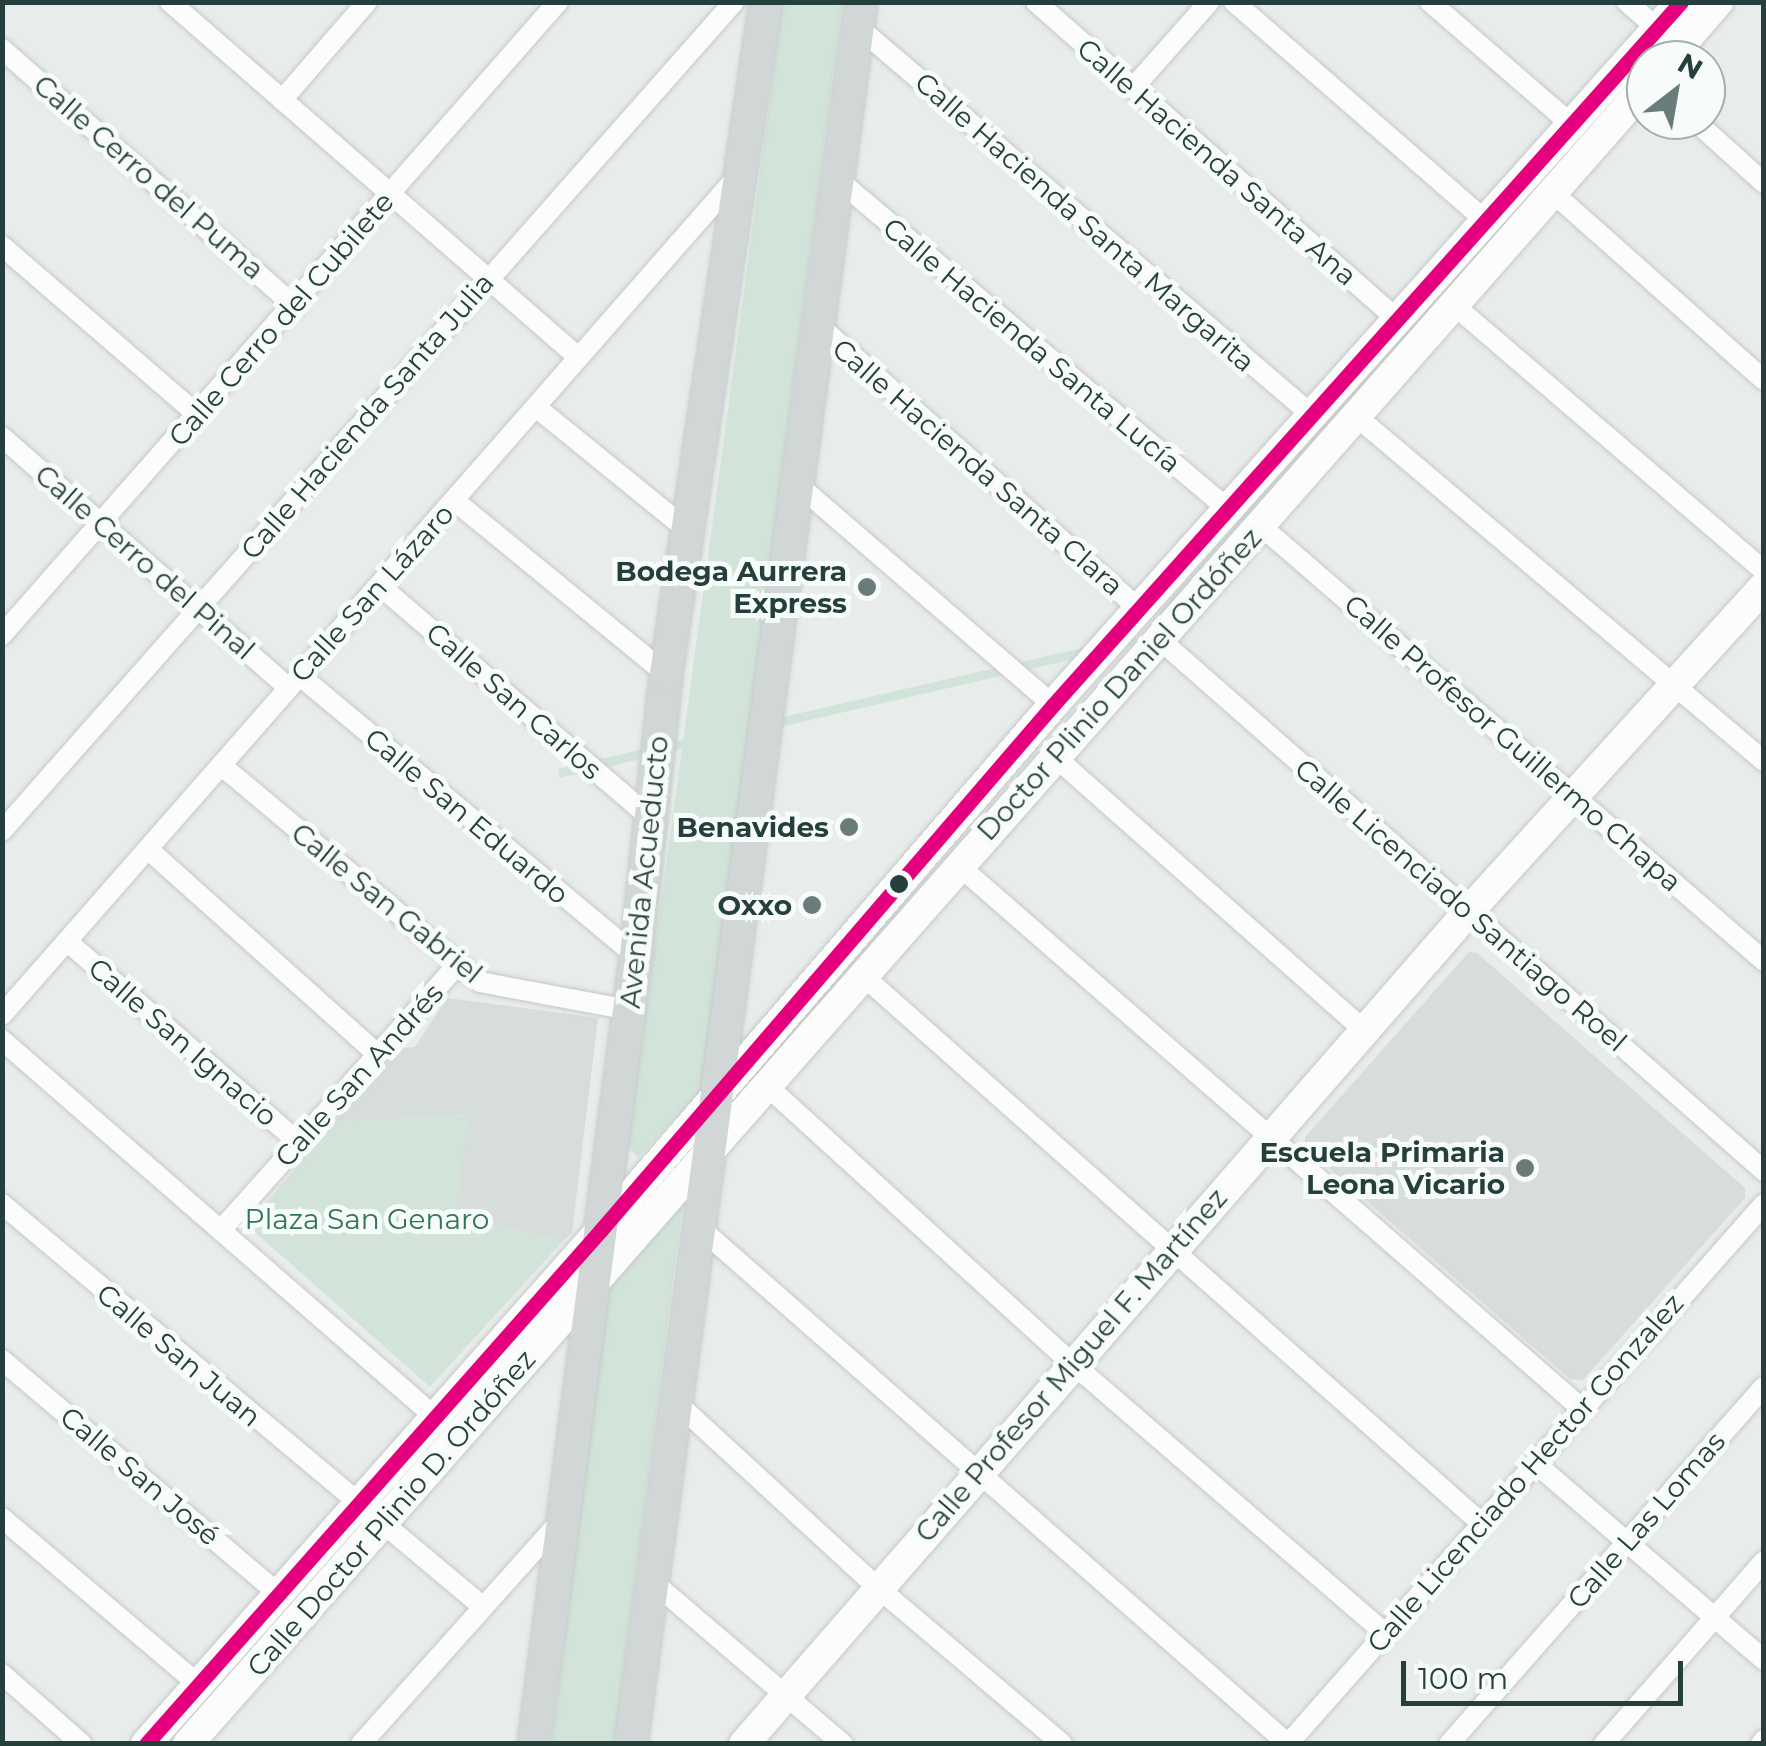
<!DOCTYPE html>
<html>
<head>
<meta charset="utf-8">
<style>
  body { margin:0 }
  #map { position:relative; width:1766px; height:1746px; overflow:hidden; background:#e8eceb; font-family:Montserrat,sans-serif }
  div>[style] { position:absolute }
  .built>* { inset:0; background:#d6dddb }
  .green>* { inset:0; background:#d2e4da; transform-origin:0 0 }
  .roads { filter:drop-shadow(0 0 2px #c5c9c8) drop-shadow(0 0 2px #c5c9c8) }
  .street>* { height:20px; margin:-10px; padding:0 10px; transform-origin:10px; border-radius:10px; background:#fcfcfc }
  .secondary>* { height:30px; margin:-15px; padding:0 15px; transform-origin:15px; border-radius:15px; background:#fcfcfc }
  .primary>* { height:32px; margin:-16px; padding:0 16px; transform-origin:16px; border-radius:16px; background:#d0d7d6 }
  .bus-1>* { height:15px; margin:-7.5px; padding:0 7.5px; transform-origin:7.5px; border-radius:7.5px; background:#e5007d }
  .dots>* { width:28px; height:28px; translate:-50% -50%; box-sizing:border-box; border:5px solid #f7fbf9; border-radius:50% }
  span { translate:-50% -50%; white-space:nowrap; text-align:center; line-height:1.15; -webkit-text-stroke:10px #f7fbf9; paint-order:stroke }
  .street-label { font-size:28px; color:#25403c }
  .poi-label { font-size:28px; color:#25403c; font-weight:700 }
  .right { translate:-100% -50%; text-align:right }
  .park-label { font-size:28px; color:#307653 }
  .frame { position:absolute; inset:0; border:5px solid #25403c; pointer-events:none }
  .north { position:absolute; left:1626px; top:40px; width:100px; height:100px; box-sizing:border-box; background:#f7fbf9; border:2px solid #a3b0ad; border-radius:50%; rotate:31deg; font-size:28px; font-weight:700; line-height:40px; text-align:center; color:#25403c }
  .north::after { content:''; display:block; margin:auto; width:35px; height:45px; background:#697c79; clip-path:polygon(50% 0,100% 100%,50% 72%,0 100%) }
  .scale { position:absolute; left:1401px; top:1661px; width:282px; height:45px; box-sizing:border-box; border:5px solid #25403c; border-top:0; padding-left:12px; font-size:30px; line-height:35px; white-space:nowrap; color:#25403c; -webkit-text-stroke:8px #f7fbf9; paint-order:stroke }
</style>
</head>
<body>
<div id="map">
  <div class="built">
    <i style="clip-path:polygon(1469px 952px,1477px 953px,1745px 1188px,1745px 1198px,1583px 1380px,1570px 1379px,1305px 1147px,1305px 1137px)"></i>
    <i style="clip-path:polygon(447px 998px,598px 1018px,572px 1233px,562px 1242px,454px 1216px,467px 1115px,335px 1122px,401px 1048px,415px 1047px)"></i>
  </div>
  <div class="green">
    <i style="clip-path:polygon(783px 3px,842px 3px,702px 1089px,638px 1158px,628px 1146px)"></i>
    <i style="clip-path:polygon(1688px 3px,1703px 3px,1646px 60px,1165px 614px,1157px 615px)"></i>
    <i style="left:1134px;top:636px;width:9px;height:591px;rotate:77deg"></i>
    <i style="clip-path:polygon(468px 1115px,455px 1216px,562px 1242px,430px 1387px,247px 1225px,335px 1122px)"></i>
    <i style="clip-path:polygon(684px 1193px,614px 1743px,552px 1744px,608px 1289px)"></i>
  </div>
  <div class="roads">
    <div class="street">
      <i style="left:170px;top:2px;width:541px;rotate:41.03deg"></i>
      <i style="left:1036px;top:2px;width:483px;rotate:41.3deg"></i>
      <i style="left:1234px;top:2px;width:335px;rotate:41deg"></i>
      <i style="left:1430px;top:2px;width:189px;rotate:40.9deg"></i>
      <i style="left:1627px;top:2px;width:41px;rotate:41.1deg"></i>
      <i style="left:858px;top:27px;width:599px;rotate:40.53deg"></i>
      <i style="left:2px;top:49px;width:390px;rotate:41.3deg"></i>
      <i style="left:1133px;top:88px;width:115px;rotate:-48.5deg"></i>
      <i style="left:282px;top:100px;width:130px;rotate:-49.1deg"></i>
      <i style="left:1694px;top:120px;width:94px;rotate:42deg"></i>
      <i style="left:836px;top:178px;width:514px;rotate:40.19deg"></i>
      <i style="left:1552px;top:192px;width:283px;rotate:41.6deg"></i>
      <i style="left:2px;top:246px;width:259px;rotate:40.8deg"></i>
      <i style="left:1455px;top:306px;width:407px;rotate:40.6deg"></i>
      <i style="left:817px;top:324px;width:430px;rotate:41.5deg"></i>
      <i style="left:536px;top:407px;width:200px;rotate:39.1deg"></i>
      <i style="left:1356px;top:416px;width:534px;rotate:40.22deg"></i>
      <i style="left:2px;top:437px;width:380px;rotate:41.2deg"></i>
      <i style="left:796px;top:483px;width:340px;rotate:40.8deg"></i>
      <i style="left:455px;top:501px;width:273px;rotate:39.3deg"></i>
      <i style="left:1261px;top:526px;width:665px;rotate:40.85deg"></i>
      <i style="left:379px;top:585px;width:357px;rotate:40.6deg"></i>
      <i style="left:2px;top:635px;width:843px;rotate:-48.71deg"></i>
      <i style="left:1158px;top:638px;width:807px;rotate:41.33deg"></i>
      <i style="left:299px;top:675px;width:439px;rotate:39.8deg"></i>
      <i style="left:1053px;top:755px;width:417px;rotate:41.5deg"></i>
      <i style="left:222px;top:766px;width:336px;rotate:39.9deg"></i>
      <i style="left:480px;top:982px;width:152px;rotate:10.6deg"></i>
      <i style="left:2px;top:831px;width:1106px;rotate:-48.56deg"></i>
      <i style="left:149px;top:850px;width:306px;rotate:41.8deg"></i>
      <i style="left:957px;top:864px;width:828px;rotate:41.08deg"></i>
      <i style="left:68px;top:942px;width:306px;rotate:41deg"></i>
      <i style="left:861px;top:974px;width:827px;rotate:41.52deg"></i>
      <i style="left:2px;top:1015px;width:1115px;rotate:-48.75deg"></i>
      <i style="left:2px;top:1040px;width:573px;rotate:41.04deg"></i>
      <i style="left:766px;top:1085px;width:415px;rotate:42.3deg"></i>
      <i style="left:1073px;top:1364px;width:412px;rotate:40.8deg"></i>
      <i style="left:2px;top:1204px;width:626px;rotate:39.95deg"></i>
      <i style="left:222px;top:1229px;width:353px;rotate:-48.3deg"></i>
      <i style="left:701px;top:1229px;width:781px;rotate:41.26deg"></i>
      <i style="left:1288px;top:1744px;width:720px;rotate:-48.6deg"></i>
      <i style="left:2px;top:1360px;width:361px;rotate:40.2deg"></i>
      <i style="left:678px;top:1404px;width:269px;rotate:42.6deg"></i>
      <i style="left:876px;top:1586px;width:244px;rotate:40.3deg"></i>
      <i style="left:1535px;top:1463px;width:302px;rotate:40.7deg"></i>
      <i style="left:2px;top:1518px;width:257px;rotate:40.3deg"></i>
      <i style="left:653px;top:1582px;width:250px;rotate:40.5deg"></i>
      <i style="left:2px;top:1674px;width:106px;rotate:41.2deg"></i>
      <i style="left:361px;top:1744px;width:302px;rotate:-48.2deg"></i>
      <i style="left:1449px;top:1744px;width:476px;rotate:-48.6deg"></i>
      <i style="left:1604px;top:1744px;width:243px;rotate:-48.8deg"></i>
      <i style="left:1761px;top:1744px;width:5px;rotate:-53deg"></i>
    </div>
    <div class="secondary">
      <i style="left:1668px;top:60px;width:77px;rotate:-49.2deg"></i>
      <i style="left:146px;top:1744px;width:685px;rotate:-48.49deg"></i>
      <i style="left:600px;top:1231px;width:694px;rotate:-49.26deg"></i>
      <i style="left:1053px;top:705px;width:943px;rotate:-48.23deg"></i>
      <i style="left:188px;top:1744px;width:2208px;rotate:-48.67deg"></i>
      <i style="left:744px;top:1744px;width:1103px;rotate:-48.97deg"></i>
      <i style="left:1468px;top:912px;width:440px;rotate:-47.7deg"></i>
    </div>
    <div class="primary">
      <i style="left:534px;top:1744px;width:795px;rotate:-82.62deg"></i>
      <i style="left:636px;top:956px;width:284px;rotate:-83.9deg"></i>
      <i style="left:666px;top:674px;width:679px;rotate:-81.54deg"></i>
      <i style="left:631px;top:1744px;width:1757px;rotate:-82.48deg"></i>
    </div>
  </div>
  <div class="bus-1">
    <i style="left:146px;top:1744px;width:685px;rotate:-48.49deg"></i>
    <i style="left:600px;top:1231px;width:694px;rotate:-49.26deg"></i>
    <i style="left:1053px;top:705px;width:943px;rotate:-48.23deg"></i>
  </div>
  <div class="dots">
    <i style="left:867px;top:587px;background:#697c79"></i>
    <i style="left:849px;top:827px;background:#697c79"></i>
    <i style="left:899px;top:884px;background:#25403c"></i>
    <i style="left:812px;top:905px;background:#697c79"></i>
    <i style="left:1525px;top:1168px;background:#697c79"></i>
  </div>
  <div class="street-label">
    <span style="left:1217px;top:162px;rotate:41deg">Calle Hacienda Santa Ana</span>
    <span style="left:149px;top:177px;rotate:41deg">Calle Cerro del Puma</span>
    <span style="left:1085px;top:222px;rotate:41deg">Calle Hacienda Santa Margarita</span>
    <span style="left:281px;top:319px;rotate:-49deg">Calle Cerro del Cubilete</span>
    <span style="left:1032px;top:345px;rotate:40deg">Calle Hacienda Santa Lucía</span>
    <span style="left:367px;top:416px;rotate:-49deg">Calle Hacienda Santa Julia</span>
    <span style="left:978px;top:467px;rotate:41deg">Calle Hacienda Santa Clara</span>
    <span style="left:145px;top:562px;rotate:41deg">Calle Cerro del Pinal</span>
    <span style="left:372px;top:593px;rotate:-48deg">Calle San Lázaro</span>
    <span style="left:1119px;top:684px;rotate:-48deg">Doctor Plinio Daniel Ordóñez</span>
    <span style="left:514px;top:701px;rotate:41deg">Calle San Carlos</span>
    <span style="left:1513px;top:743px;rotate:41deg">Calle Profesor Guillermo Chapa</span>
    <span style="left:467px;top:816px;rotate:40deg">Calle San Eduardo</span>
    <span style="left:644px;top:872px;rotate:-84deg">Avenida Acueducto</span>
    <span style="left:387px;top:903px;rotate:39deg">Calle San Gabriel</span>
    <span style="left:1461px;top:905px;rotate:41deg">Calle Licenciado Santiago Roel</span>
    <span style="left:183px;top:1042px;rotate:41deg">Calle San Ignacio</span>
    <span style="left:359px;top:1075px;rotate:-48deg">Calle San Andrés</span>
    <span style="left:179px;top:1355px;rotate:40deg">Calle San Juan</span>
    <span style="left:1071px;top:1365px;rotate:-49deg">Calle Profesor Miguel F. Martínez</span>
    <span style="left:1525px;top:1473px;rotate:-49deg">Calle Licenciado Hector Gonzalez</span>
    <span style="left:140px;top:1476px;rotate:40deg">Calle San José</span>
    <span style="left:391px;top:1513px;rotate:-49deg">Calle Doctor Plinio D. Ordóñez</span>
    <span style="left:1646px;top:1520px;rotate:-49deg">Calle Las Lomas</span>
  </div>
  <div class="poi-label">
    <span class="right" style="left:847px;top:587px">Bodega Aurrera<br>Express</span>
    <span class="right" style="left:829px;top:827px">Benavides</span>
    <span class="right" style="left:792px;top:905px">Oxxo</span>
    <span class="right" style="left:1505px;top:1168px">Escuela Primaria<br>Leona Vicario</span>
  </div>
  <div class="park-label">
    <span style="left:367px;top:1219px">Plaza San Genaro</span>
  </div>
  <div class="frame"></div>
  <div class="north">N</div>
  <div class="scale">100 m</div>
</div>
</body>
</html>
